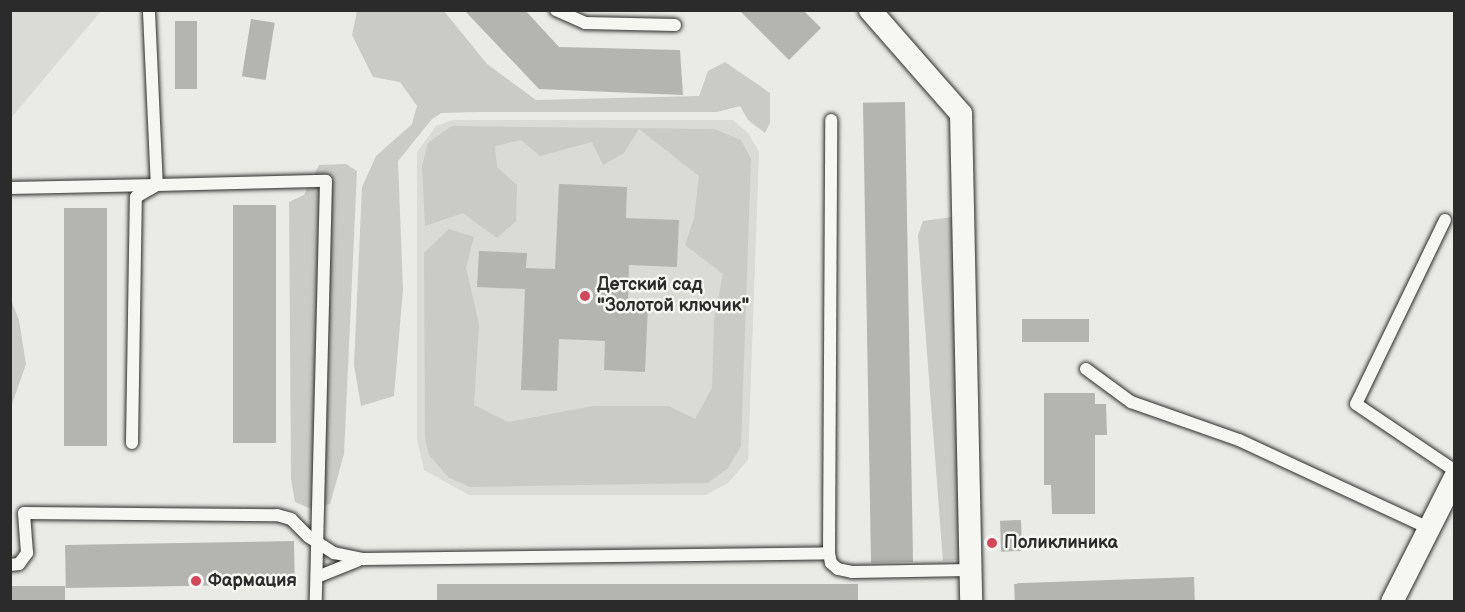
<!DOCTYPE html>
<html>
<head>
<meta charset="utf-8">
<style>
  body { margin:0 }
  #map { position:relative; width:1465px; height:612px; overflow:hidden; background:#eaeae6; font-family:"Balsamiq Sans",sans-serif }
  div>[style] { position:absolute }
  .built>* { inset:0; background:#dadad6 }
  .green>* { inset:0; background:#cacac7 }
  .building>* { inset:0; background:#b4b4b1; transform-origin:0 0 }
  .path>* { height:4px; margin-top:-2px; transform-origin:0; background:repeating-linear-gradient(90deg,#2b2b2b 0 1.5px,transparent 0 6px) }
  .roads { filter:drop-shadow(0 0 2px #2b2b2b) drop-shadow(0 0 2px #2b2b2b) }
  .service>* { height:12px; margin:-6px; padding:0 6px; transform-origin:6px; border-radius:6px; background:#f6f6f2 }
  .minor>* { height:22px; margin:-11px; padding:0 11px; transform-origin:11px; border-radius:11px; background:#f6f6f2 }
  .dots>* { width:16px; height:16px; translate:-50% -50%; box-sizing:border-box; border:3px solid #f6f6f2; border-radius:50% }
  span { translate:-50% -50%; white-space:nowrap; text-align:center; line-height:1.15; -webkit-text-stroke:5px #f6f6f2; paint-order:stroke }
  .poi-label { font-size:18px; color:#2b2b2b; font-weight:700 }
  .left { translate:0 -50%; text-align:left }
  .frame { position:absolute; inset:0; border:12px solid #2b2b2b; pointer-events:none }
</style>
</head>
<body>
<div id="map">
  <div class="built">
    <i style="clip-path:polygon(11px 10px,101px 11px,11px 118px,10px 11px)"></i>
    <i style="clip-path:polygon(453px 120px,733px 120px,748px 133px,759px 152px,748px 460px,728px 483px,706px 495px,469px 495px,424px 470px,417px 439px,417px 152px,436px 126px)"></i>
  </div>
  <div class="green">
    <i style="clip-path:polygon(357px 11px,444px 11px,487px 64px,536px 100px,699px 96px,708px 71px,725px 62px,770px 93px,770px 123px,765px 133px,748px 120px,740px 106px,717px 112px,477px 112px,441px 113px,432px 119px,398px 161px,403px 289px,394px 396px,361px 406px,354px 365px,362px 187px,376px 156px,412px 124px,417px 106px,400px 82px,373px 77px,352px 35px)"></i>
    <i style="clip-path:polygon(452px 126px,714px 129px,741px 140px,751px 159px,741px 446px,728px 468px,708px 483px,470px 487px,449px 478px,429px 455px,425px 438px,424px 253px,449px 229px,474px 237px,466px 268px,479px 324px,474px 405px,508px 422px,594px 406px,669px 406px,695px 419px,712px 388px,714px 320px,723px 274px,685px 245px,694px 218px,699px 176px,639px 129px,624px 153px,603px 165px,592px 142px,540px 156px,521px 140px,495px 146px,497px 167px,517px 185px,516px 221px,497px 238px,463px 213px,425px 226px,422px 166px,428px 143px)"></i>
    <i style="clip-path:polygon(346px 164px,357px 171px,344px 454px,330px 504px,309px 508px,295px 502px,291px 479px,289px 202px,304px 195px,319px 165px)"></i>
    <i style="clip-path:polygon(953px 217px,959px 560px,943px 561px,918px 235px,923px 221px)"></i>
    <i style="clip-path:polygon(11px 300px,19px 320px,26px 364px,11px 407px)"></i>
  </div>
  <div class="building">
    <i style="clip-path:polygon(464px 10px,525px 10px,559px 47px,680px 50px,683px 95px,539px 89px)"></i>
    <i style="clip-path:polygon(739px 10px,803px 10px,821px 28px,789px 60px)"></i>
    <i style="left:251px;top:19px;width:24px;height:58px;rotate:9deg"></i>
    <i style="left:175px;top:21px;width:22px;height:68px"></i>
    <i style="left:905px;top:102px;width:460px;height:42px;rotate:89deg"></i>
    <i style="clip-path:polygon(559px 184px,627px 187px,626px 218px,679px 220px,677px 267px,629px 265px,628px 303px,648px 304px,645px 372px,604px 370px,605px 341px,559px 339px,557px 391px,521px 390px,525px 289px,477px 287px,479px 251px,527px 253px,526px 268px,555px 269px)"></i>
    <i style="left:233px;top:205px;width:43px;height:238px"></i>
    <i style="left:64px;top:208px;width:43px;height:238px"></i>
    <i style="left:1022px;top:319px;width:67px;height:23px"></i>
    <i style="clip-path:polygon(1044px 393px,1095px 393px,1095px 404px,1106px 404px,1107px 435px,1095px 435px,1095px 514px,1052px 514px,1051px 485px,1044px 485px)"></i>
    <i style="left:1021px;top:520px;width:31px;height:21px;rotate:88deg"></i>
    <i style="left:294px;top:541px;width:43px;height:229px;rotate:89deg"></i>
    <i style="left:1194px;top:577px;width:25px;height:180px;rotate:88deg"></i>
    <i style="left:858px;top:584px;width:18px;height:421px;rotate:90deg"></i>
    <i style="left:10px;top:586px;width:55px;height:16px"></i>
  </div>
  <div class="path">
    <i style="left:1290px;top:10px;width:64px"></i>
  </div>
  <div class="roads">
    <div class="service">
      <i style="left:556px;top:10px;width:32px;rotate:24deg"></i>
      <i style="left:585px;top:23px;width:90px;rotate:1.3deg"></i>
      <i style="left:149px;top:12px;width:173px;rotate:87.4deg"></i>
      <i style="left:157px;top:185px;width:169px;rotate:-1.4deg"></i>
      <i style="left:326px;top:181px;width:421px;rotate:91.4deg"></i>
      <i style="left:10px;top:188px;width:146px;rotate:-1.2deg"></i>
      <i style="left:1445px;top:220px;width:204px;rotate:115.8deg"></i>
      <i style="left:1356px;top:404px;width:118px;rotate:34deg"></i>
      <i style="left:1086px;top:369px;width:56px;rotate:36.3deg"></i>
      <i style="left:1131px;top:402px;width:114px;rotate:19.4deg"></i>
      <i style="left:1239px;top:440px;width:209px;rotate:24.9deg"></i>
      <i style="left:132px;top:443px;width:246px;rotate:-89.1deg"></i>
      <i style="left:136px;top:197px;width:24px;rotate:-30deg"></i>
      <i style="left:829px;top:553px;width:10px;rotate:79deg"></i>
      <i style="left:831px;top:563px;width:9px;rotate:41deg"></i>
      <i style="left:838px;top:569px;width:14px;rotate:12deg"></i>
      <i style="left:852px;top:572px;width:118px;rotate:-1deg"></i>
      <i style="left:10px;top:565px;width:9px;rotate:-6deg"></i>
      <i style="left:19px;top:564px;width:14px;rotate:-54deg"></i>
      <i style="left:27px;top:553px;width:40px;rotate:-94.3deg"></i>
      <i style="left:24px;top:513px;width:253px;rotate:0.5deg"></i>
      <i style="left:277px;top:515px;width:15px;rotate:16deg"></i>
      <i style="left:291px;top:519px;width:25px;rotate:45deg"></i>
      <i style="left:309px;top:537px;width:30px;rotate:33deg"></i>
      <i style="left:334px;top:553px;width:30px;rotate:12deg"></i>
      <i style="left:363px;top:559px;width:466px;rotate:-0.7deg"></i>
      <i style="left:829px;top:553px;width:433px;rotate:-89.7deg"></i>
      <i style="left:317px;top:577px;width:43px;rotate:-21.8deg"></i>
    </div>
    <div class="minor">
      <i style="left:870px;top:10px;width:138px;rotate:48.8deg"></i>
      <i style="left:961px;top:114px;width:488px;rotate:88.8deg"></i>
      <i style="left:1392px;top:602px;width:138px;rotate:-63.2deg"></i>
    </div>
  </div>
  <div class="dots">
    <i style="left:585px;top:296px;background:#d1495b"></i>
    <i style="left:992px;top:543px;background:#d1495b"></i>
    <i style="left:196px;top:581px;background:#d1495b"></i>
  </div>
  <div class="poi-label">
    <span class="left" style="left:597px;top:296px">Детский сад<br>"Золотой ключик"</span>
    <span class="left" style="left:1004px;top:543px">Поликлиника</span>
    <span class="left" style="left:208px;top:581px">Фармация</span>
  </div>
  <div class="frame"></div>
</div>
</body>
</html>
